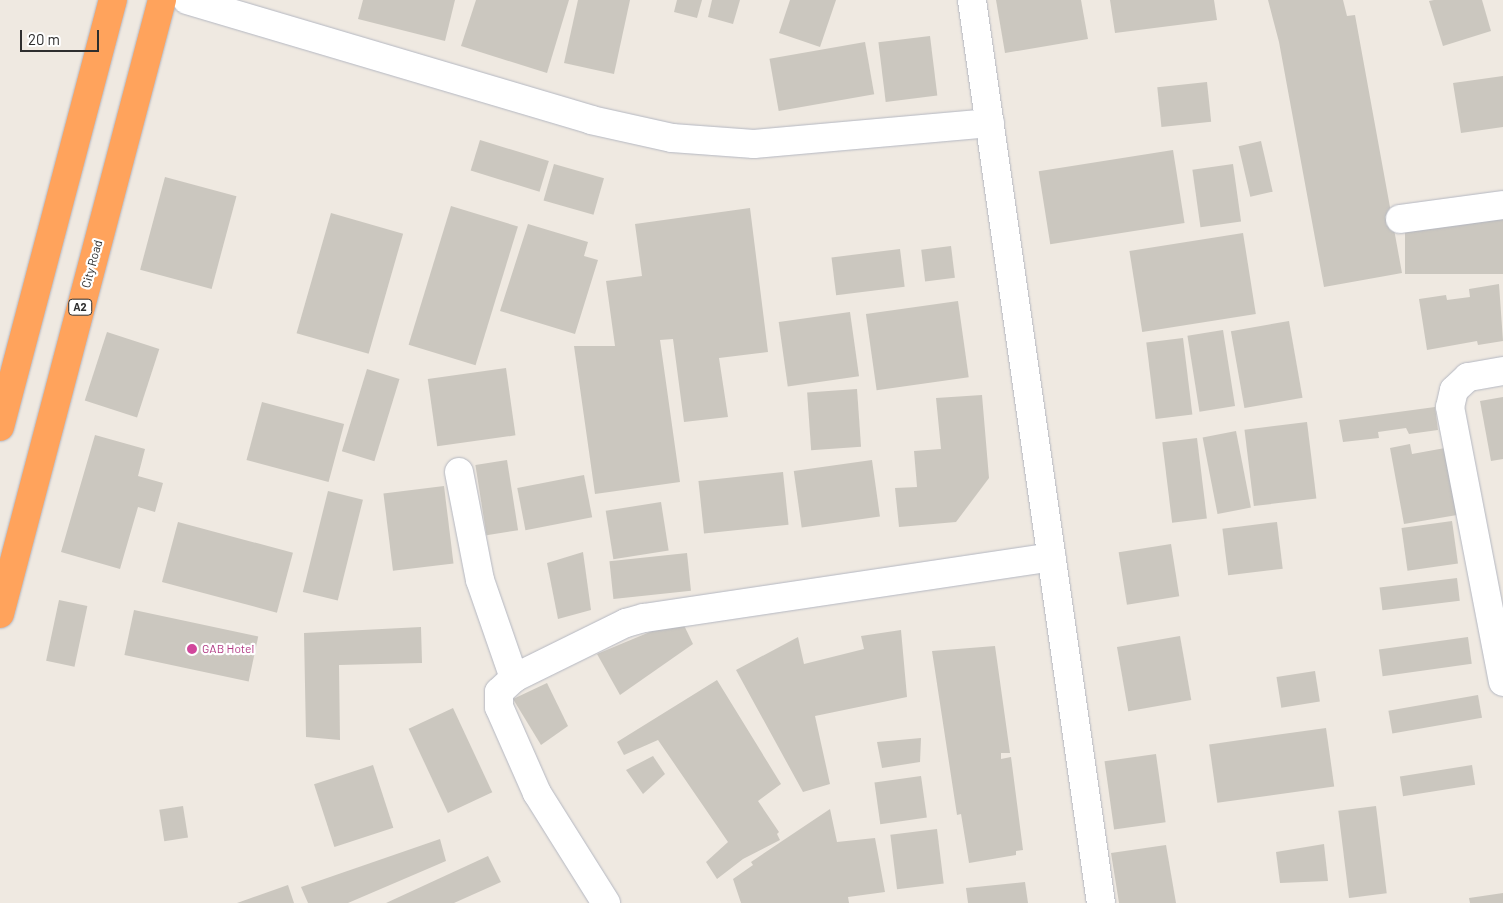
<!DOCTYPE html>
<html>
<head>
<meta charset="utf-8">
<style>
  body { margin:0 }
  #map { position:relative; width:1503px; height:903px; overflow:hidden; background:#efe9e1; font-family:Barlow,sans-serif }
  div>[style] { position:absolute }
  .building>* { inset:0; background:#cbc7bf; transform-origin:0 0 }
  .roads { filter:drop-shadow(0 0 1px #b4b7c1) drop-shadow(0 0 1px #b4b7c1) }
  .minor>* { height:28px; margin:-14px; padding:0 14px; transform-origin:14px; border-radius:14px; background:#fff }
  .highway>* { height:28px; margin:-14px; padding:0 14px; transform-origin:14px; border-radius:14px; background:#ffa35c }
  .dots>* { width:14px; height:14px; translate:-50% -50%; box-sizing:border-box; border:2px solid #fff; border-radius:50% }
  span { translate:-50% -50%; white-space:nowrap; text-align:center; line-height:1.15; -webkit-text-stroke:4.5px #fff; paint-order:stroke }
  .shield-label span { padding:1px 4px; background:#fff; border:1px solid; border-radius:4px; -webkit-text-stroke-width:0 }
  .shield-label { font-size:11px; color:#2e2e2e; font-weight:700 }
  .street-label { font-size:12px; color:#2e2e2e }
  .hotel-label { font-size:12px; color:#b23c85 }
  .left { translate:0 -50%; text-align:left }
  .scale { position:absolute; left:20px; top:30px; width:79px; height:22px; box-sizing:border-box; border:2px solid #2e2e2e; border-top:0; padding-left:6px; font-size:15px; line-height:18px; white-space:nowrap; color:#2e2e2e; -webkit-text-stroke:4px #fff; paint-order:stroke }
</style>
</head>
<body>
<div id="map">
  <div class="building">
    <i style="clip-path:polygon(363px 0,455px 0,445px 41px,358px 19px)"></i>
    <i style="clip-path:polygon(476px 0,569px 0,547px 73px,461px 46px)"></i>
    <i style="clip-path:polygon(578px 0,630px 0,614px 74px,564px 63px)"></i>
    <i style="clip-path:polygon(677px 0,702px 0,697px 18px,674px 12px)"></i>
    <i style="clip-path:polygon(712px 0,740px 0,733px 24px,708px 17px)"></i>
    <i style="clip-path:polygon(790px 0,836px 0,820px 47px,779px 33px)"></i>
    <i style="clip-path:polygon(996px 0,1081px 0,1088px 39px,1005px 53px)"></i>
    <i style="clip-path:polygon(1110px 0,1214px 0,1217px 20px,1115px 33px)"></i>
    <i style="clip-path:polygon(1268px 0,1343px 0,1347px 16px,1355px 15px,1402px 273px,1324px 287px,1279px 42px)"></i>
    <i style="clip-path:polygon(1434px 0,1482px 0,1491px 31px,1443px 46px,1429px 1px)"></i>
    <i style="left:930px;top:36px;width:60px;height:52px;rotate:83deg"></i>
    <i style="left:865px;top:42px;width:53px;height:97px;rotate:80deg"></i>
    <i style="clip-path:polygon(1503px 76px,1503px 127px,1461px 133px,1453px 83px)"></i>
    <i style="left:1207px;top:82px;width:40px;height:50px;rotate:84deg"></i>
    <i style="left:480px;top:140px;width:72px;height:32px;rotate:17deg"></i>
    <i style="left:1261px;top:141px;width:52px;height:23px;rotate:77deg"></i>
    <i style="left:1173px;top:150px;width:74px;height:136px;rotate:81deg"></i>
    <i style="left:554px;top:164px;width:52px;height:38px;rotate:16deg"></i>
    <i style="left:1233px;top:164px;width:58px;height:41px;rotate:82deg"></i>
    <i style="left:165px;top:177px;width:74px;height:96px;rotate:15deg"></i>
    <i style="left:451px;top:206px;width:70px;height:145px;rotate:17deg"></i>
    <i style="clip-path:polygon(750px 208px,768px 352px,719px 358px,728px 417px,684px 422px,673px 339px,660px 340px,680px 482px,595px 494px,574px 346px,615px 346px,606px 281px,642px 276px,635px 224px)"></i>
    <i style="left:1503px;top:211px;width:63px;height:98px;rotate:90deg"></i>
    <i style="left:331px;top:213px;width:75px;height:125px;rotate:16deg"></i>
    <i style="clip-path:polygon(528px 224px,588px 242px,584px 256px,598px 260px,575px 334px,500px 311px)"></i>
    <i style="left:1243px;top:233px;width:82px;height:115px;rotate:81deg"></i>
    <i style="left:951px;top:246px;width:32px;height:30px;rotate:83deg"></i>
    <i style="left:900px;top:249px;width:38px;height:69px;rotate:83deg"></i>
    <i style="clip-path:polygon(1499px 284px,1503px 341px,1478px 345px,1477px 341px,1427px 350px,1419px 299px,1446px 295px,1447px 300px,1470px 297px,1469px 289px)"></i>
    <i style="left:958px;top:301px;width:77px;height:93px;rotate:82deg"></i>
    <i style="left:850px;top:312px;width:65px;height:72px;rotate:82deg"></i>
    <i style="left:1289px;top:321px;width:78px;height:59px;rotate:80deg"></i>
    <i style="left:1223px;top:330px;width:77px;height:36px;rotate:81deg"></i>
    <i style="left:107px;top:332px;width:55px;height:72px;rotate:18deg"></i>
    <i style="left:1183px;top:338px;width:77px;height:37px;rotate:83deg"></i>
    <i style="left:506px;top:368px;width:68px;height:79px;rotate:82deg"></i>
    <i style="left:367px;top:369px;width:34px;height:86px;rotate:17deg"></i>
    <i style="left:857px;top:389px;width:58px;height:50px;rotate:86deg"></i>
    <i style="clip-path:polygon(982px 395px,989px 478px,956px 522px,899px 527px,895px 488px,917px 487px,914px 451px,941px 449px,936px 398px)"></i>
    <i style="clip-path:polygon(1503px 397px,1503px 459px,1491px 461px,1480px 401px)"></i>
    <i style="left:262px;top:402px;width:85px;height:60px;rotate:15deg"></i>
    <i style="clip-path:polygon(1435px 407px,1438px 430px,1409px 434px,1406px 428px,1378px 432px,1379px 438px,1343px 442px,1339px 420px)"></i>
    <i style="left:1307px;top:422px;width:77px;height:63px;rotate:83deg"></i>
    <i style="left:1236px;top:431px;width:78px;height:34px;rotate:79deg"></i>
    <i style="clip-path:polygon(95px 435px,145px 449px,138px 476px,163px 483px,155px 512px,138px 507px,120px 569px,61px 552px)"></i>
    <i style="left:1197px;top:438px;width:81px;height:35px;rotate:83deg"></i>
    <i style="clip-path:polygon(1410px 444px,1412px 454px,1445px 448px,1457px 515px,1404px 524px,1390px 448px)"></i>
    <i style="left:507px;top:460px;width:71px;height:32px;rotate:81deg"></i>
    <i style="left:872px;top:460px;width:57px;height:79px;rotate:82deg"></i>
    <i style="left:783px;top:472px;width:53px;height:85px;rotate:84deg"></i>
    <i style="left:584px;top:475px;width:43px;height:68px;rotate:79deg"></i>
    <i style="left:444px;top:486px;width:78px;height:61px;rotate:83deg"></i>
    <i style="left:328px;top:491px;width:36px;height:104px;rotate:14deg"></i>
    <i style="left:661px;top:502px;width:49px;height:56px;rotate:81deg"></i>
    <i style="left:1452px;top:521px;width:43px;height:51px;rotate:82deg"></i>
    <i style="left:178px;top:522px;width:119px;height:62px;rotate:15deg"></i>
    <i style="left:1277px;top:522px;width:47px;height:55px;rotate:83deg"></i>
    <i style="left:1171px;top:544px;width:53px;height:53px;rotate:81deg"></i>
    <i style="clip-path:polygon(583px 552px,591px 610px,558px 619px,547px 563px)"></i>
    <i style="left:687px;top:553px;width:38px;height:78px;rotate:84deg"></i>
    <i style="left:1457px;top:578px;width:23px;height:78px;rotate:83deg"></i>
    <i style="left:59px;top:600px;width:29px;height:62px;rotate:12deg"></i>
    <i style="left:134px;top:610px;width:127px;height:46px;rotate:12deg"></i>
    <i style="clip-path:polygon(681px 619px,693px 644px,620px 695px,597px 654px)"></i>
    <i style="clip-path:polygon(421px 627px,422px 663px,339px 665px,340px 740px,306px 737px,304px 633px)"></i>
    <i style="clip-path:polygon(901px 630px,907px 697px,815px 716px,830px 784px,803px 792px,736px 670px,798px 637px,804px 664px,864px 649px,861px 636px)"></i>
    <i style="left:1180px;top:636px;width:65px;height:64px;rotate:80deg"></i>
    <i style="left:1468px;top:637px;width:27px;height:90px;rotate:82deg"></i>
    <i style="clip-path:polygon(995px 646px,1010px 753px,1001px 753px,1001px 759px,1011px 757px,1023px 850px,1016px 851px,1016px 855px,969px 863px,961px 814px,957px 815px,932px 651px)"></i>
    <i style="left:1315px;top:671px;width:31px;height:39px;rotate:81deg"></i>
    <i style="clip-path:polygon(717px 680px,781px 784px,758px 801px,779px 832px,777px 834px,780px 840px,743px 859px,717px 879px,706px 862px,728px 842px,658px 740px,624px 755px,617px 742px)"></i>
    <i style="clip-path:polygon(547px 683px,568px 726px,541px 745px,513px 699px)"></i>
    <i style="left:1478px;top:695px;width:23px;height:91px;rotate:80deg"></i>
    <i style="left:453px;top:708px;width:93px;height:49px;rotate:65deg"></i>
    <i style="left:1326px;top:728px;width:59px;height:118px;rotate:82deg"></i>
    <i style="clip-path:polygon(921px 738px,920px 762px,882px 768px,877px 742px)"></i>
    <i style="left:1156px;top:754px;width:69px;height:52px;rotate:82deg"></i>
    <i style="clip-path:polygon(653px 756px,665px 774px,643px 794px,626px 770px)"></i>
    <i style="left:373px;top:765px;width:66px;height:62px;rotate:72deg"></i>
    <i style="left:1472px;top:765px;width:20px;height:73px;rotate:81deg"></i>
    <i style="left:921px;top:776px;width:42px;height:47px;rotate:82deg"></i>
    <i style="left:183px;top:806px;width:32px;height:24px;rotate:81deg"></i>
    <i style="left:1376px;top:806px;width:88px;height:38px;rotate:83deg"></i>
    <i style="clip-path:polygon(830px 809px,837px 842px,875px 838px,885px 892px,848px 897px,849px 903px,741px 903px,733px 879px,753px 865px,751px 862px)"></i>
    <i style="left:937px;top:829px;width:55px;height:47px;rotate:83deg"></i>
    <i style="clip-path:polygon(440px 839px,446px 861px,348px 903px,308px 903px,301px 887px)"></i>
    <i style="clip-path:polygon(1324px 844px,1328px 881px,1280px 883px,1276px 852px)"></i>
    <i style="clip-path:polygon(1166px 845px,1176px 903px,1119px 903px,1111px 853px)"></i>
    <i style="clip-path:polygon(488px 856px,501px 882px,454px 903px,386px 903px)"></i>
    <i style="clip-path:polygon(1025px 882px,1028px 903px,968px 903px,966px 888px)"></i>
    <i style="clip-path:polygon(288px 885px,294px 903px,237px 903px)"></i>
    <i style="clip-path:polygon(1503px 893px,1503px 903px,1470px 903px,1469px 898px)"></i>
  </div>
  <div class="roads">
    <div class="minor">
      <i style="left:187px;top:0;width:421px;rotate:16.5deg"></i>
      <i style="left:591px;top:120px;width:83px;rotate:12.5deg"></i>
      <i style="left:672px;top:138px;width:82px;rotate:4.2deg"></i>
      <i style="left:754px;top:144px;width:237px;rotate:-5.1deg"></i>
      <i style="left:972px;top:0;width:912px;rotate:81.87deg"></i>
      <i style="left:1400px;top:219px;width:104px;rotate:-7.7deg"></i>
      <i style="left:1503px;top:371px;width:36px;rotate:170deg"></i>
      <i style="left:1468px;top:377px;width:19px;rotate:137deg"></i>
      <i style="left:1454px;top:390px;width:17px;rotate:103deg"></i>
      <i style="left:1450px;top:407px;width:280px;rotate:79.1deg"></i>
      <i style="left:459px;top:472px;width:110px;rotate:79deg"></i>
      <i style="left:480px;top:580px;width:104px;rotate:70.9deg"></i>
      <i style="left:606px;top:903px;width:130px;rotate:-122.1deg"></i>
      <i style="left:537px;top:793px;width:94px;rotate:-113.8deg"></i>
      <i style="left:499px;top:707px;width:15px;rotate:-90deg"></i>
      <i style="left:499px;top:692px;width:21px;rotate:-43deg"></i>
      <i style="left:514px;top:678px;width:125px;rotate:-26.2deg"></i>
      <i style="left:626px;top:623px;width:19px;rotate:-16deg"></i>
      <i style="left:644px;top:618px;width:412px;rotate:-8.5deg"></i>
    </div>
    <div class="highway">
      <i style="left:0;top:427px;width:442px;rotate:-75.2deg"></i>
      <i style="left:0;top:614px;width:635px;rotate:-75.22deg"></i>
    </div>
  </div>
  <div class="dots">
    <i style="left:192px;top:649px;background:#d1479c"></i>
  </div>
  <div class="shield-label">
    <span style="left:80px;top:307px">A2</span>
  </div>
  <div class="street-label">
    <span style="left:92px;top:264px;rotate:-75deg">City Road</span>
  </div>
  <div class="hotel-label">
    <span class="left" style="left:202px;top:649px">GAB Hotel</span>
  </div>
  <div class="scale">20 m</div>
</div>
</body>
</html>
